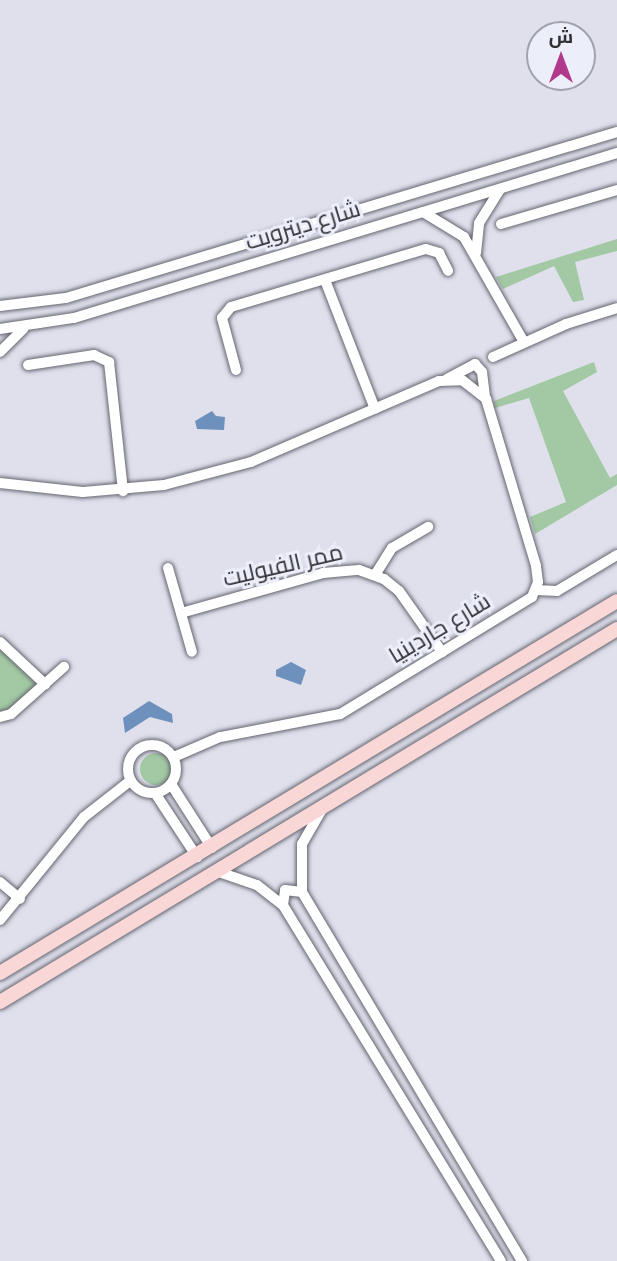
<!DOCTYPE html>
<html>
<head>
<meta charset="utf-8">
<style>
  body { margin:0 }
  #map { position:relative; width:617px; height:1261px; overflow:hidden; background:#dfe0ec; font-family:"Roboto Serif",Cairo,serif }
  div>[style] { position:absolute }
  .green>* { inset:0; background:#a2c9a4 }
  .round { border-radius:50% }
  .water>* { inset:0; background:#6d91bc }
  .roads { filter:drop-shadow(0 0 2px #64656f) drop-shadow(0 0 2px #64656f) }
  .minor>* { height:10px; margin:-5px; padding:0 5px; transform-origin:5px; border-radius:5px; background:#fff }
  .minor>.ring { margin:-5px; padding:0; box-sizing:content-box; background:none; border:10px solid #fff; border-radius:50% }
  .major>* { height:14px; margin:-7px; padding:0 7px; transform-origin:7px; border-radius:7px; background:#fad7d7 }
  span { translate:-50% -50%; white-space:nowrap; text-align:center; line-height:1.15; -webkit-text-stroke:6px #eceefa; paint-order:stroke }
  .street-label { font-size:23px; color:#313136 }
  .north { position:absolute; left:526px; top:21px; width:70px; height:70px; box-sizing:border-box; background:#eceefa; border:2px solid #a1a2ac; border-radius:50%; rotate:0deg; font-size:19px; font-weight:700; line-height:28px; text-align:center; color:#313136 }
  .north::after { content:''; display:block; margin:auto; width:24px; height:32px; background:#b2388c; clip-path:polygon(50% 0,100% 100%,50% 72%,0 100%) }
</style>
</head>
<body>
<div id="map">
  <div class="green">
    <i style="clip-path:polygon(617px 239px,617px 251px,575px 262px,584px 300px,573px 302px,554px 266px,503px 289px,496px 277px)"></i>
    <i style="clip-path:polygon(594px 362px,597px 372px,563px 391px,610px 478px,617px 474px,617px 485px,535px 534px,530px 517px,566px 502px,529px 398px,495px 408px,494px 401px)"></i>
    <i style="clip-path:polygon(0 648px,37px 685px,8px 712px,0 712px)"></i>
    <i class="round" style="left:140px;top:753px;width:32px;height:32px"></i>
  </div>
  <div class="water">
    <i style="clip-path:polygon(212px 411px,216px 416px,225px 417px,224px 430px,197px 429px,195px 421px)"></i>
    <i style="clip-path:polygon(291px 662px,306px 670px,301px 685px,276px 676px,276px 670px)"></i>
    <i style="clip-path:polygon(149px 701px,172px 714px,173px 723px,150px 717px,125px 733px,123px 718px)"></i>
  </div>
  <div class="roads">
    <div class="minor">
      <i style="left:423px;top:212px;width:48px;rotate:31.4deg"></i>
      <i style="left:464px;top:237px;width:121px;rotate:60.3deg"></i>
      <i style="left:501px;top:224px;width:121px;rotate:-16.3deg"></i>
      <i style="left:476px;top:253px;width:30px;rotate:-84deg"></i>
      <i style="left:479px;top:223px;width:39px;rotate:-58deg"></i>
      <i style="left:325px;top:280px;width:138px;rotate:68.8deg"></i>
      <i style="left:0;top:306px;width:66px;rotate:-6.9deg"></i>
      <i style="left:66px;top:298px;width:575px;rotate:-16.77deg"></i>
      <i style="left:0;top:329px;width:75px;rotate:-8.5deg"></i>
      <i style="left:74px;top:318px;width:568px;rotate:-16.9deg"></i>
      <i style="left:0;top:352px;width:33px;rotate:-45deg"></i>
      <i style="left:493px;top:357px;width:80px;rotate:-24.3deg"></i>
      <i style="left:566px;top:324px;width:53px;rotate:-17.4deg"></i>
      <i style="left:28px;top:365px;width:67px;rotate:-8.6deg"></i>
      <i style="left:94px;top:355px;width:17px;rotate:25deg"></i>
      <i style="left:109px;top:362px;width:130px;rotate:83.8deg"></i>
      <i style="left:236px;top:370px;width:54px;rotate:-105.1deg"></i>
      <i style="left:222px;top:318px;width:14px;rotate:-51deg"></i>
      <i style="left:231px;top:307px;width:203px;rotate:-16.6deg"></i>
      <i style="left:426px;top:249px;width:14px;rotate:17deg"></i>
      <i style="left:439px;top:253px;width:20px;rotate:63deg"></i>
      <i style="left:447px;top:379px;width:32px;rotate:-28deg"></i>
      <i style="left:475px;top:364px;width:11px;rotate:49deg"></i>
      <i style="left:482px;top:372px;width:24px;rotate:83deg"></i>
      <i style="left:0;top:483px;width:83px;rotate:6.2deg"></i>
      <i style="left:83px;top:492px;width:81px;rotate:-4.9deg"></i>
      <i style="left:164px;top:485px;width:90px;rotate:-14.8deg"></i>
      <i style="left:251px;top:462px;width:205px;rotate:-23.3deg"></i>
      <i style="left:439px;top:381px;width:23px;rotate:-2deg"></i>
      <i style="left:462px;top:380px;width:31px;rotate:38deg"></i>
      <i style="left:486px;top:399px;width:174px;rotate:73.3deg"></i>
      <i style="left:536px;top:566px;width:16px;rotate:83deg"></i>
      <i style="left:538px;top:582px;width:16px;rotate:112deg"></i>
      <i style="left:532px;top:597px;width:225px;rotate:148.6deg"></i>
      <i style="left:340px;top:714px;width:122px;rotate:169.1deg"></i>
      <i style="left:220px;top:737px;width:50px;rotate:156.5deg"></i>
      <i style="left:168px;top:568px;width:87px;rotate:74.1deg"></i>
      <i style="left:375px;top:575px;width:32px;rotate:-58deg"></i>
      <i style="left:392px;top:548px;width:42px;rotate:-30.3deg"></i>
      <i style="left:536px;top:590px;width:21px;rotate:3deg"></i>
      <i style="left:557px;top:591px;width:70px;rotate:-31deg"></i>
      <i style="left:181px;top:613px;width:148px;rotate:-15.7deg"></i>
      <i style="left:323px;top:573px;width:36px;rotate:-5deg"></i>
      <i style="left:359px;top:570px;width:27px;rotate:20deg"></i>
      <i style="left:384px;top:579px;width:19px;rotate:39deg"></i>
      <i style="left:399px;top:591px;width:75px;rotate:54.8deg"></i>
      <i style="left:0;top:642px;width:62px;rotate:43deg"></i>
      <i style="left:0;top:717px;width:11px;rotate:-15deg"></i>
      <i style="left:11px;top:714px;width:71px;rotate:-41.6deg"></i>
      <i class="ring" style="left:128px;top:745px;width:38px;height:38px"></i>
      <i style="left:171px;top:784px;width:76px;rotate:57.4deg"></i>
      <i style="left:155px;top:793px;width:77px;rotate:56.7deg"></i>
      <i style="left:216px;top:871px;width:43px;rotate:18.9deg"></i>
      <i style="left:257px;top:885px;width:33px;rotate:38deg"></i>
      <i style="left:0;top:882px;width:26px;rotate:40deg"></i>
      <i style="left:302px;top:892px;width:48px;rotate:-90deg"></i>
      <i style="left:302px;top:844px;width:39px;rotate:-60deg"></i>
      <i style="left:0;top:920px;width:133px;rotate:-50.8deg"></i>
      <i style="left:84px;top:817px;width:58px;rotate:-38deg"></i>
      <i style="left:501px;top:1261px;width:417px;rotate:-121.5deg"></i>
      <i style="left:283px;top:905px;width:15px;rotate:-82deg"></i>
      <i style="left:285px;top:890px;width:17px;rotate:7deg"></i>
      <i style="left:302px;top:892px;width:430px;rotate:59.2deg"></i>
    </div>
    <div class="major">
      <i style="left:0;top:973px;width:720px;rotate:-31.09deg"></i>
      <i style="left:0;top:1002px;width:721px;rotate:-31.15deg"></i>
    </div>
  </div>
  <div class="street-label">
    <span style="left:303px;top:226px;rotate:-17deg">شارع ديترويت</span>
    <span style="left:283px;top:566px;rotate:-13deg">ممر الفيوليت</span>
    <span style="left:440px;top:629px;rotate:-31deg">شارع جاردينيا</span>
  </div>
  <div class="north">ش</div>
</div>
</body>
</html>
